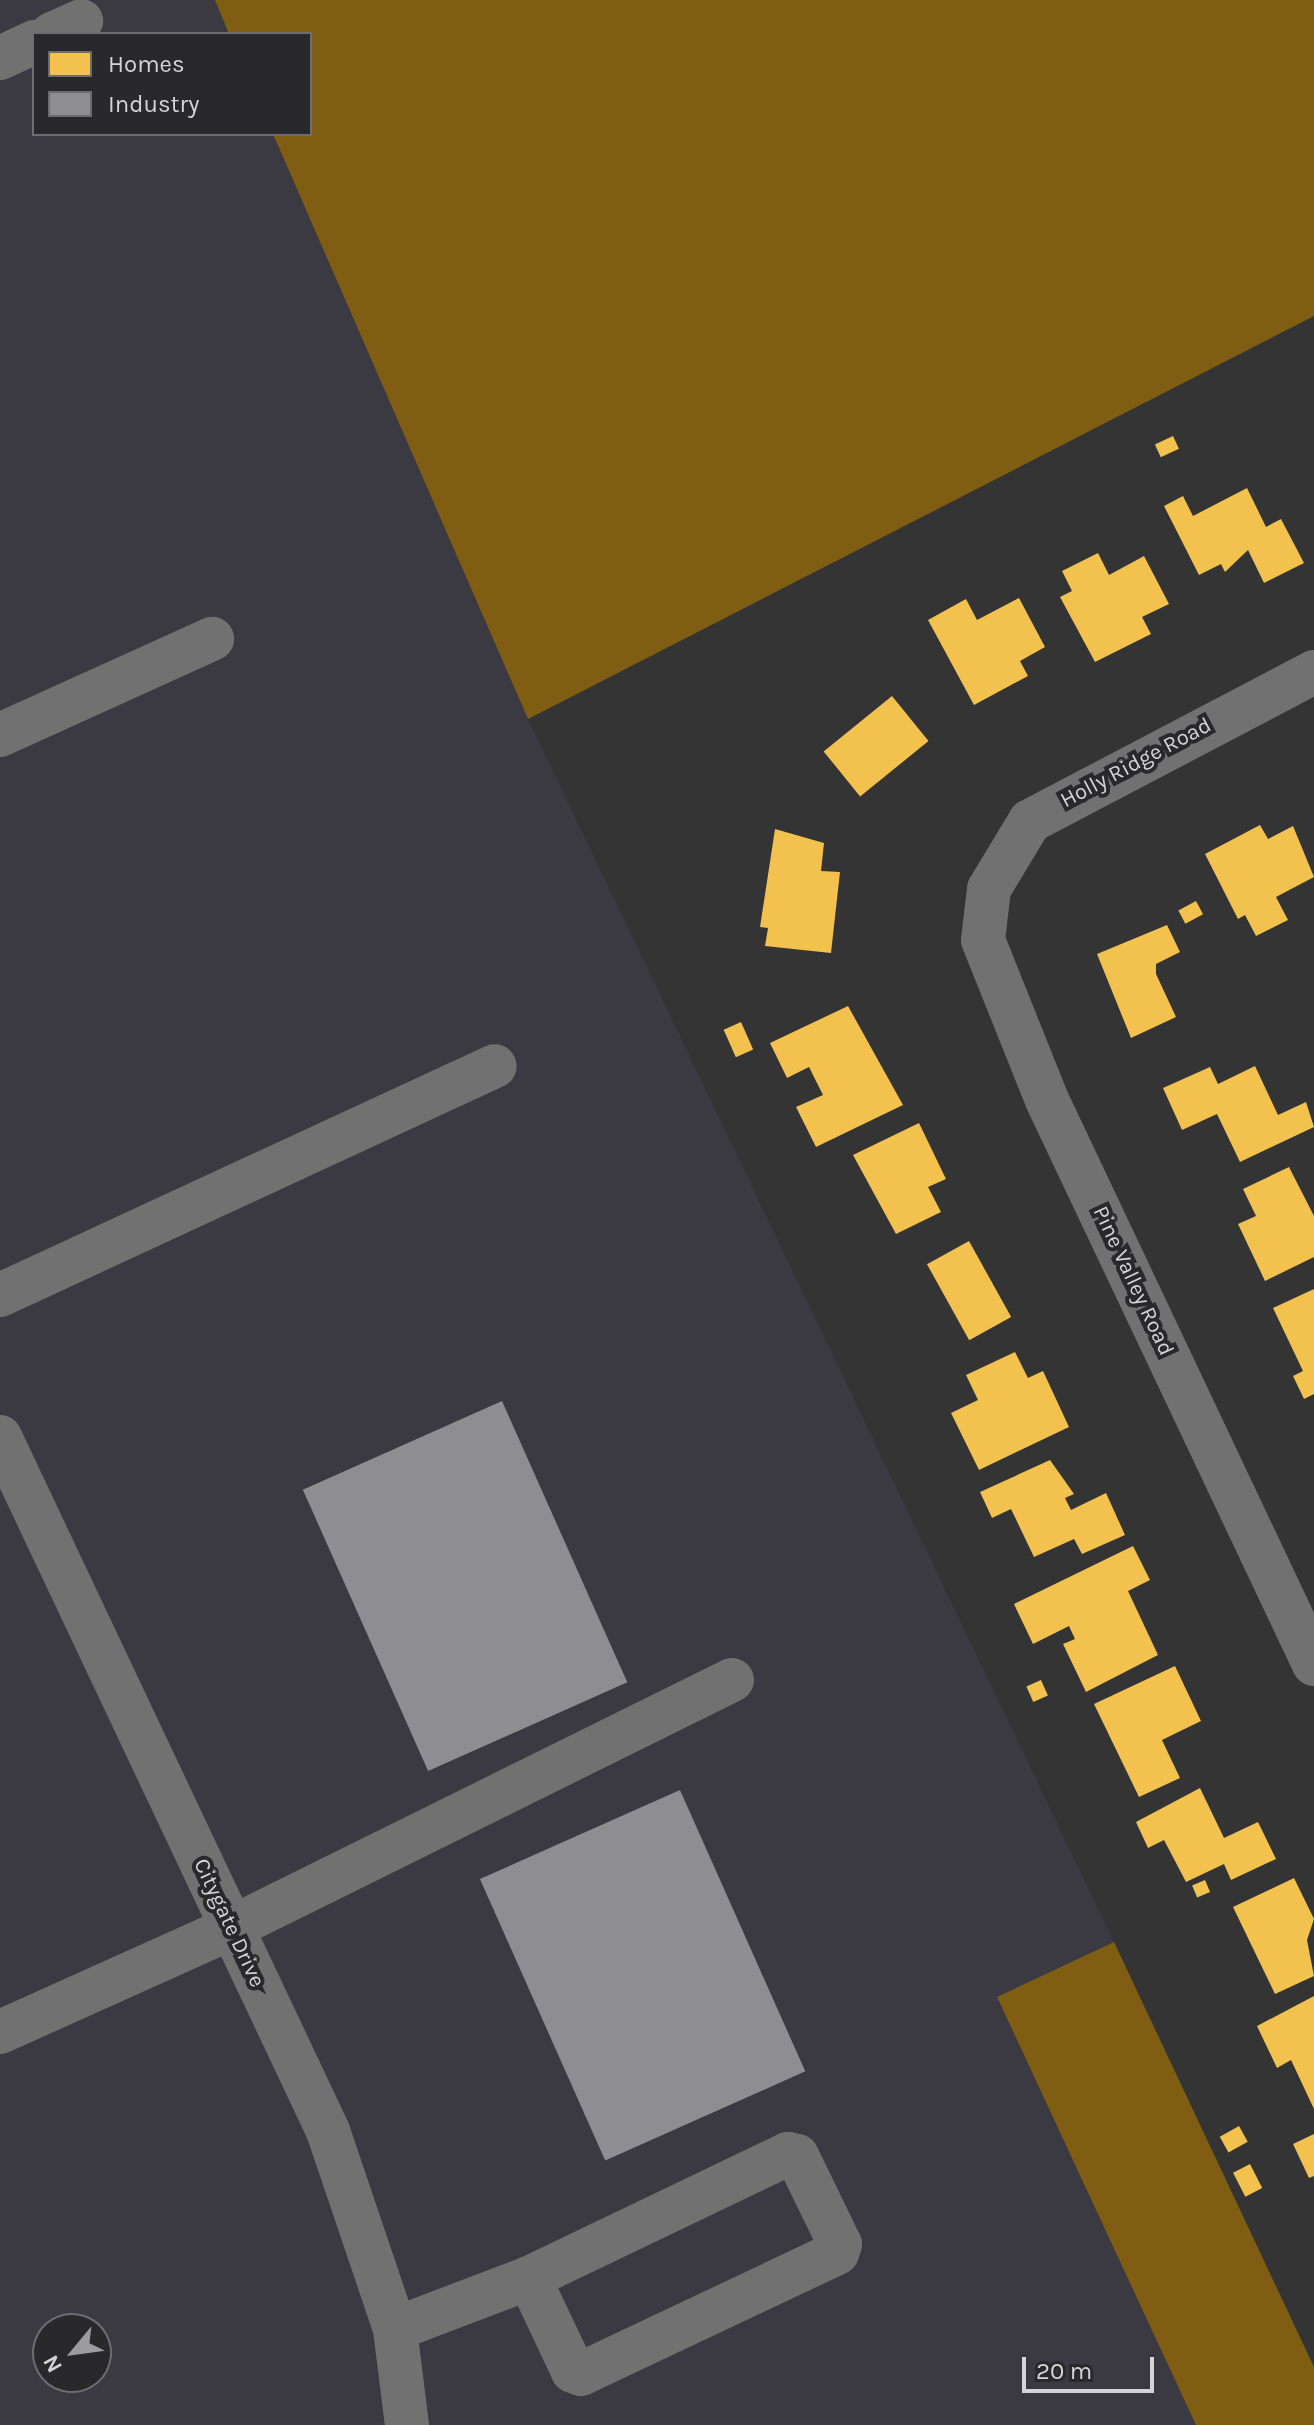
<!DOCTYPE html>
<html>
<head>
<meta charset="utf-8">
<style>
  body { margin:0 }
  #map { position:relative; width:1314px; height:2425px; overflow:hidden; background:#343435; font-family:Karla,sans-serif }
  div>[style] { position:absolute }
  .built>* { inset:0; background:#3b3a42 }
  .forest>* { inset:0; background:#7f5e14 }
  .homes>* { inset:0; background:#f2c14e; transform-origin:0 0 }
  .industry>* { inset:0; background:#8d8d92; transform-origin:0 0 }
  .minor>* { height:44px; margin:-22px; padding:0 22px; transform-origin:22px; border-radius:22px; background:#717172 }
  span { translate:-50% -50%; white-space:nowrap; text-align:center; line-height:1.15; -webkit-text-stroke:8px #29292c; paint-order:stroke }
  .street-label { font-size:22px; color:#d4d4d6 }
  .legend { position:absolute; left:32px; top:32px; width:280px; height:104px; box-sizing:border-box; background:#29292c; border:2px solid #6d6d70; margin:0; padding:10px 14px; list-style:none; font-size:24px; color:#d4d4d6 }
  .legend li { display:flex; align-items:center; gap:16px; height:40px }
  .legend b { width:40px; border:2px solid #6d6d70 }
  .north { position:absolute; left:32px; top:2313px; width:80px; height:80px; box-sizing:border-box; background:#29292c; border:2px solid #6d6d70; border-radius:50%; rotate:241deg; font-size:22px; font-weight:700; line-height:32px; text-align:center; color:#d4d4d6 }
  .north::after { content:''; display:block; margin:auto; width:28px; height:36px; background:#9c9c9e; clip-path:polygon(50% 0,100% 100%,50% 72%,0 100%) }
  .scale { position:absolute; left:1022px; top:2357px; width:132px; height:36px; box-sizing:border-box; border:4px solid #d4d4d6; border-top:0; padding-left:10px; font-size:24px; line-height:28px; white-space:nowrap; color:#d4d4d6; -webkit-text-stroke:6px #29292c; paint-order:stroke }
</style>
</head>
<body>
<div id="map">
  <div class="built">
    <i style="clip-path:polygon(evenodd,0 0,215px 0,229px 34px,34px 34px,34px 134px,273px 134px,528px 719px,1114px 1942px,997px 1998px,1196px 2425px,0 2425px,0 0,48px 2329px,96px 2329px,96px 2377px,48px 2377px,48px 2329px)"></i>
  </div>
  <div class="forest">
    <i style="clip-path:polygon(215px 0,1314px 0,1314px 316px,528px 719px,273px 134px,310px 134px,310px 34px,229px 34px)"></i>
    <i style="clip-path:polygon(1114px 1942px,1314px 2367px,1314px 2425px,1196px 2425px,997px 1997px)"></i>
  </div>
  <div class="homes">
    <i style="left:1173px;top:436px;width:14px;height:20px;rotate:65deg"></i>
    <i style="clip-path:polygon(1247px 488px,1266px 527px,1281px 519px,1304px 563px,1264px 583px,1248px 550px,1225px 572px,1221px 564px,1199px 575px,1164px 506px,1183px 496px,1193px 516px)"></i>
    <i style="clip-path:polygon(1098px 553px,1109px 575px,1144px 556px,1169px 604px,1142px 617px,1151px 634px,1095px 662px,1060px 597px,1072px 591px,1062px 571px)"></i>
    <i style="clip-path:polygon(1019px 598px,1045px 647px,1020px 661px,1028px 676px,974px 705px,928px 620px,966px 599px,977px 620px)"></i>
    <i style="left:892px;top:696px;width:58px;height:88px;rotate:51deg"></i>
    <i style="clip-path:polygon(1260px 825px,1268px 839px,1293px 826px,1314px 877px,1276px 897px,1288px 920px,1256px 936px,1245px 915px,1238px 919px,1205px 854px)"></i>
    <i style="clip-path:polygon(775px 829px,824px 843px,821px 871px,840px 872px,831px 953px,765px 946px,768px 928px,760px 927px)"></i>
    <i style="left:1196px;top:901px;width:15px;height:20px;rotate:62deg"></i>
    <i style="clip-path:polygon(1167px 925px,1180px 952px,1156px 964px,1156px 974px,1176px 1017px,1131px 1038px,1097px 954px)"></i>
    <i style="clip-path:polygon(848px 1006px,903px 1105px,816px 1147px,796px 1107px,823px 1095px,809px 1067px,787px 1078px,770px 1043px)"></i>
    <i style="left:741px;top:1022px;width:30px;height:19px;rotate:66deg"></i>
    <i style="clip-path:polygon(1255px 1066px,1278px 1115px,1306px 1102px,1314px 1127px,1240px 1162px,1217px 1114px,1182px 1130px,1163px 1088px,1210px 1067px,1218px 1084px)"></i>
    <i style="clip-path:polygon(919px 1123px,946px 1179px,928px 1187px,941px 1212px,896px 1234px,853px 1155px)"></i>
    <i style="clip-path:polygon(1289px 1167px,1314px 1216px,1314px 1257px,1265px 1281px,1238px 1224px,1256px 1216px,1243px 1189px)"></i>
    <i style="left:969px;top:1241px;width:87px;height:48px;rotate:61deg"></i>
    <i style="clip-path:polygon(1314px 1289px,1314px 1394px,1304px 1399px,1293px 1376px,1303px 1371px,1273px 1308px)"></i>
    <i style="clip-path:polygon(1015px 1352px,1028px 1378px,1043px 1371px,1069px 1427px,979px 1470px,951px 1413px,978px 1400px,966px 1375px)"></i>
    <i style="clip-path:polygon(1050px 1460px,1074px 1494px,1065px 1498px,1071px 1510px,1106px 1493px,1125px 1535px,1082px 1554px,1074px 1539px,1034px 1557px,1011px 1509px,992px 1518px,980px 1492px)"></i>
    <i style="clip-path:polygon(1133px 1546px,1150px 1580px,1128px 1591px,1158px 1655px,1086px 1692px,1063px 1644px,1075px 1639px,1069px 1626px,1033px 1644px,1014px 1604px)"></i>
    <i style="clip-path:polygon(1175px 1666px,1201px 1721px,1162px 1740px,1180px 1778px,1139px 1797px,1094px 1704px)"></i>
    <i style="left:1041px;top:1680px;width:17px;height:16px;rotate:66deg"></i>
    <i style="clip-path:polygon(1200px 1788px,1224px 1838px,1258px 1822px,1276px 1859px,1231px 1880px,1224px 1864px,1186px 1882px,1164px 1840px,1148px 1848px,1136px 1822px)"></i>
    <i style="clip-path:polygon(1294px 1878px,1314px 1919px,1307px 1940px,1314px 1976px,1275px 1994px,1233px 1907px)"></i>
    <i style="left:1205px;top:1880px;width:13px;height:14px;rotate:67deg"></i>
    <i style="clip-path:polygon(1314px 1996px,1314px 2109px,1291px 2060px,1277px 2068px,1257px 2026px)"></i>
    <i style="left:1239px;top:2126px;width:18px;height:22px;rotate:61deg"></i>
    <i style="clip-path:polygon(1314px 2134px,1314px 2176px,1309px 2178px,1293px 2144px)"></i>
    <i style="left:1250px;top:2164px;width:27px;height:19px;rotate:63deg"></i>
  </div>
  <div class="industry">
    <i style="left:502px;top:1401px;width:308px;height:218px;rotate:66deg"></i>
    <i style="left:680px;top:1790px;width:308px;height:219px;rotate:66deg"></i>
  </div>
  <div class="minor">
    <i style="left:52px;top:34px;width:32px;rotate:-24deg"></i>
    <i style="left:0;top:58px;width:38px;rotate:-25deg"></i>
    <i style="left:1314px;top:672px;width:321px;rotate:152.3deg"></i>
    <i style="left:1030px;top:821px;width:79px;rotate:121.1deg"></i>
    <i style="left:989px;top:889px;width:51px;rotate:96.7deg"></i>
    <i style="left:983px;top:940px;width:172px;rotate:68.2deg"></i>
    <i style="left:1047px;top:1100px;width:624px;rotate:64.67deg"></i>
    <i style="left:0;top:735px;width:233px;rotate:-24.4deg"></i>
    <i style="left:0;top:1295px;width:545px;rotate:-24.83deg"></i>
    <i style="left:0;top:1437px;width:768px;rotate:64.7deg"></i>
    <i style="left:328px;top:2131px;width:209px;rotate:71.3deg"></i>
    <i style="left:395px;top:2329px;width:97px;rotate:82.9deg"></i>
    <i style="left:0;top:2032px;width:253px;rotate:-24.2deg"></i>
    <i style="left:231px;top:1928px;width:559px;rotate:-26.34deg"></i>
    <i style="left:395px;top:2329px;width:143px;rotate:-20.8deg"></i>
    <i style="left:529px;top:2278px;width:287px;rotate:-25.6deg"></i>
    <i style="left:788px;top:2154px;width:9px;rotate:13deg"></i>
    <i style="left:797px;top:2156px;width:98px;rotate:64deg"></i>
    <i style="left:840px;top:2244px;width:9px;rotate:108deg"></i>
    <i style="left:837px;top:2253px;width:283px;rotate:154.7deg"></i>
    <i style="left:581px;top:2374px;width:9px;rotate:-159deg"></i>
    <i style="left:573px;top:2371px;width:103px;rotate:-115.3deg"></i>
  </div>
  <div class="street-label">
    <span style="left:1136px;top:763px;rotate:-28deg">Holly Ridge Road</span>
    <span style="left:1133px;top:1281px;rotate:65deg">Pine Valley Road</span>
    <span style="left:229px;top:1923px;rotate:65deg">Citygate Drive</span>
  </div>
  <ul class="legend">
  <li><b style="height:22px;background:#f2c14e"></b>Homes</li>
  <li><b style="height:22px;background:#8d8d92"></b>Industry</li>
  </ul>
  <div class="north">N</div>
  <div class="scale">20 m</div>
</div>
</body>
</html>
